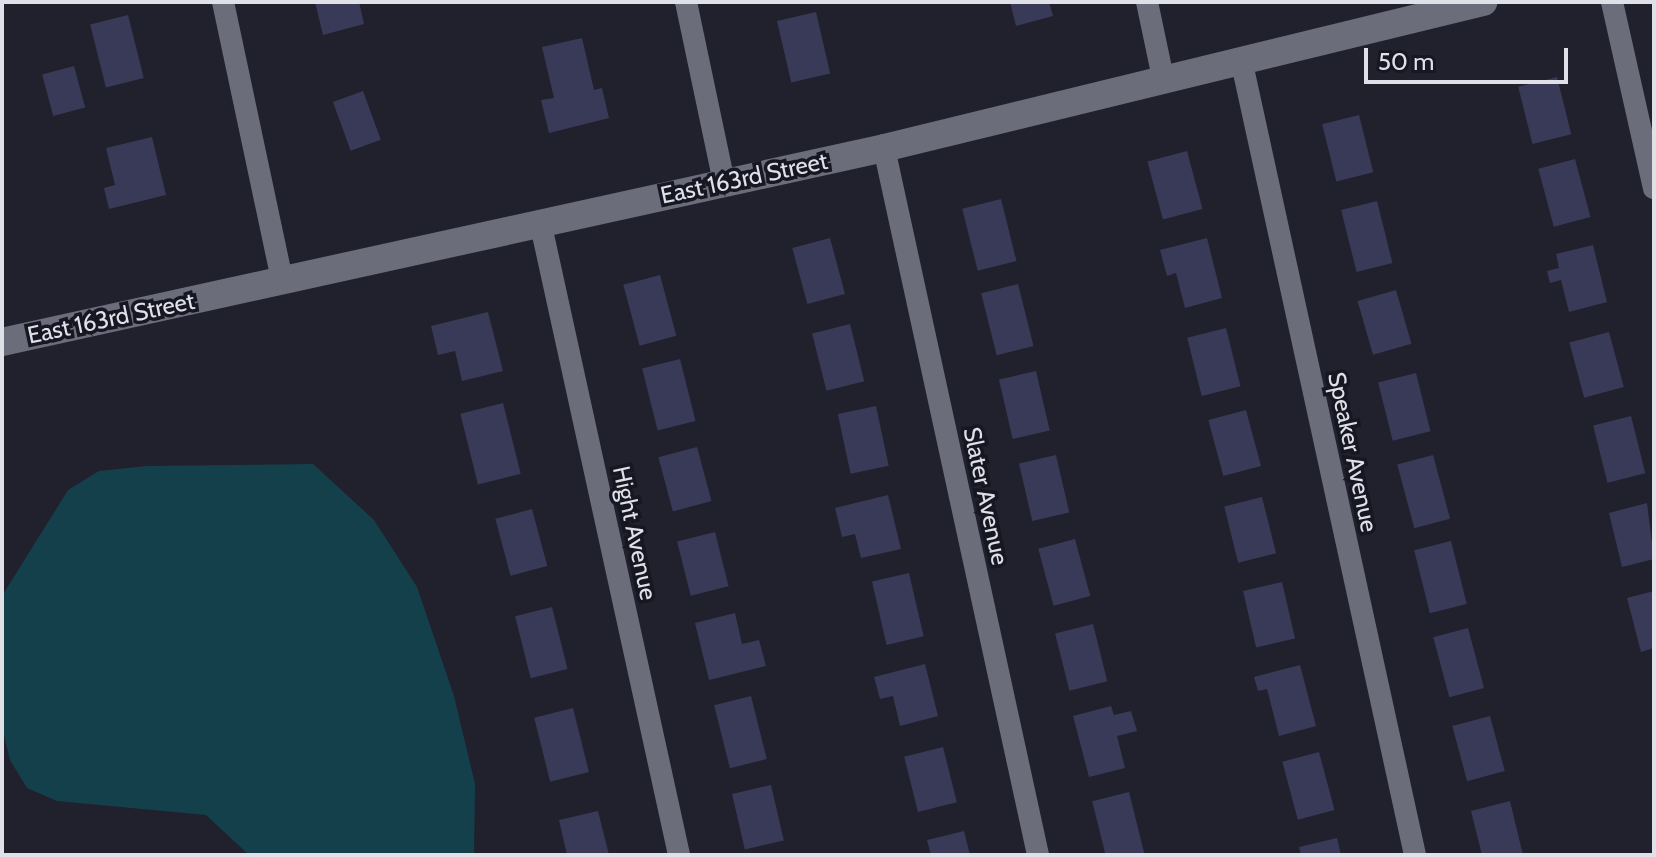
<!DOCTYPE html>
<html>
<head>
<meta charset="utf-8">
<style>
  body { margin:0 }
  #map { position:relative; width:1656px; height:857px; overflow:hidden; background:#20212c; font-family:Cabin,sans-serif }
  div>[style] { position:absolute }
  .water>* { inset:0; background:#14404b }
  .building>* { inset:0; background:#383a58; transform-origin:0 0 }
  .minor>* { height:22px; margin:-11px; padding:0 11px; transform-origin:11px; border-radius:11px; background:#6b6d7b }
  .tertiary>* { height:28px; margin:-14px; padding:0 14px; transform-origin:14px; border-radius:14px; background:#6b6d7b }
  span { translate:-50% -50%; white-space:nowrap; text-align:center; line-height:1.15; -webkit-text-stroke:7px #161722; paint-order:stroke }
  .street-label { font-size:24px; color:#dfe0e8 }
  .frame { position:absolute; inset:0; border:4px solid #dfe0e8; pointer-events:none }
  .scale { position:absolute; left:1364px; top:48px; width:204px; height:36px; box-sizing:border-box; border:4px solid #dfe0e8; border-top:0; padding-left:10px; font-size:24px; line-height:28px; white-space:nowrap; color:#dfe0e8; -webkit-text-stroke:6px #161722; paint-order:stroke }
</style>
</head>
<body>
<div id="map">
  <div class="water">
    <i style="clip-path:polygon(313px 464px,374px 520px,417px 587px,454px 696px,475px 784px,474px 855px,249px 855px,206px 815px,57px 801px,27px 788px,10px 760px,2px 727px,2px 596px,68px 490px,99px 471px,147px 466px)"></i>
  </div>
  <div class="building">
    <i style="clip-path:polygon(315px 2px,359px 2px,364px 24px,323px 35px)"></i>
    <i style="clip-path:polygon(1010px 2px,1049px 2px,1053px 16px,1016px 26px)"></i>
    <i style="left:816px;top:12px;width:63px;height:40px;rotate:77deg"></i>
    <i style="left:128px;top:15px;width:65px;height:39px;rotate:76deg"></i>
    <i style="clip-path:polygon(582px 38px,594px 90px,602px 88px,609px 118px,549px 133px,541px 100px,554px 98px,542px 47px)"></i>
    <i style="left:74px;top:66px;width:43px;height:33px;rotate:75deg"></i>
    <i style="left:1557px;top:77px;width:59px;height:40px;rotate:76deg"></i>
    <i style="left:363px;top:91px;width:52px;height:32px;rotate:70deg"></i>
    <i style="left:1359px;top:115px;width:59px;height:38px;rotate:76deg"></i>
    <i style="clip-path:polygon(152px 137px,166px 195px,109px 209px,104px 188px,115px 185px,106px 148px)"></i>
    <i style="left:1187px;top:151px;width:60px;height:41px;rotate:75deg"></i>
    <i style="left:1575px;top:159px;width:60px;height:38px;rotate:75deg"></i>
    <i style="left:1001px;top:199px;width:64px;height:40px;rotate:76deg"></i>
    <i style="left:1377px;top:201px;width:64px;height:37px;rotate:76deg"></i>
    <i style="left:830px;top:238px;width:58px;height:39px;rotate:75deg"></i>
    <i style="clip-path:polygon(1207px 238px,1222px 298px,1185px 308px,1176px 273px,1167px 276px,1160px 250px)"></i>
    <i style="clip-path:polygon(1593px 245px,1607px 302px,1569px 312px,1561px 280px,1550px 283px,1547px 271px,1559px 268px,1556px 254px)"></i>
    <i style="left:660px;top:275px;width:63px;height:38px;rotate:75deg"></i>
    <i style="left:1018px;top:284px;width:64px;height:38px;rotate:76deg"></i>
    <i style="left:1396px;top:290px;width:56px;height:40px;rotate:74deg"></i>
    <i style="clip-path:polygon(488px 312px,503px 371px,462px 381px,455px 351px,438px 355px,431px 326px)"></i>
    <i style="left:850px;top:324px;width:59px;height:39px;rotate:76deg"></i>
    <i style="left:1226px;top:328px;width:60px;height:40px;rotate:76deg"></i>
    <i style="left:1609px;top:332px;width:57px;height:41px;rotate:75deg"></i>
    <i style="left:680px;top:359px;width:64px;height:39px;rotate:76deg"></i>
    <i style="left:1036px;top:371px;width:61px;height:38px;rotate:77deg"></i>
    <i style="left:1416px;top:373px;width:60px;height:39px;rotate:76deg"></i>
    <i style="left:503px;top:403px;width:73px;height:44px;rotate:76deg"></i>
    <i style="left:876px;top:406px;width:61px;height:39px;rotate:78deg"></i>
    <i style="left:1246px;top:410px;width:58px;height:39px;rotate:75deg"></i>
    <i style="left:1631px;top:416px;width:59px;height:39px;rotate:76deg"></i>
    <i style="left:697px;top:447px;width:56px;height:40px;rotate:75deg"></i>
    <i style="left:1056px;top:455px;width:59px;height:38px;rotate:77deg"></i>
    <i style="left:1433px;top:455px;width:66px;height:37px;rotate:75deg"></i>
    <i style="clip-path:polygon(888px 495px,901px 549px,861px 558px,855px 534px,842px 537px,835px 508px)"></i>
    <i style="left:1262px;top:497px;width:58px;height:39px;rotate:76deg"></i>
    <i style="clip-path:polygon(1647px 503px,1654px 559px,1622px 567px,1609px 513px)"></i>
    <i style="left:532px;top:509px;width:59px;height:38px;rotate:75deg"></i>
    <i style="left:715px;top:532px;width:56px;height:39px;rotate:76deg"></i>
    <i style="left:1075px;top:539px;width:59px;height:38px;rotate:75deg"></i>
    <i style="left:1451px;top:541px;width:65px;height:38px;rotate:76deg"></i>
    <i style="left:909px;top:573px;width:65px;height:38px;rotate:77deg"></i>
    <i style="left:1282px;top:582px;width:58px;height:40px;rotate:77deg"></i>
    <i style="clip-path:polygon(1654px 591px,1654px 648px,1641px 652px,1627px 598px)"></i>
    <i style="left:552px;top:607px;width:64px;height:38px;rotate:76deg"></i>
    <i style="clip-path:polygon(735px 613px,742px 644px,759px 640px,766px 666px,709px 680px,695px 623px)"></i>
    <i style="left:1093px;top:624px;width:59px;height:39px;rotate:76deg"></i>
    <i style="left:1468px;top:628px;width:62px;height:36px;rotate:75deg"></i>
    <i style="clip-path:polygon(925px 664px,938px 716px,900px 726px,893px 696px,880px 699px,874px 677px)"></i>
    <i style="clip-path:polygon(1300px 665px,1316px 726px,1279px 736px,1267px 689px,1258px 691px,1254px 677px)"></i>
    <i style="left:751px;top:696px;width:65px;height:38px;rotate:76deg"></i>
    <i style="clip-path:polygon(1111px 706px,1114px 715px,1131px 711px,1137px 731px,1117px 736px,1125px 768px,1089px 777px,1073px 716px)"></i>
    <i style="left:573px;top:708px;width:66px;height:40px;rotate:76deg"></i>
    <i style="left:1490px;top:716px;width:57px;height:39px;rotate:75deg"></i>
    <i style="left:943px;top:747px;width:57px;height:40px;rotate:76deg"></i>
    <i style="left:1319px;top:752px;width:60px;height:38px;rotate:75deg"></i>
    <i style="left:771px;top:785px;width:57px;height:40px;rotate:77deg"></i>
    <i style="left:1129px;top:792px;width:63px;height:38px;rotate:76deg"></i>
    <i style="clip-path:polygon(1510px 801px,1523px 855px,1482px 855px,1471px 811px)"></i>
    <i style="clip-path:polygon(598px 811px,609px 855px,567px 855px,559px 820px)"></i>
    <i style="clip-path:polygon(964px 831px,970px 855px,931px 855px,927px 840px)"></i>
    <i style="clip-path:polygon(1337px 838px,1341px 855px,1301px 855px,1299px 847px)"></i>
  </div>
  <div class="minor">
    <i style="left:223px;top:2px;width:284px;rotate:78deg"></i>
    <i style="left:686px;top:2px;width:185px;rotate:78.1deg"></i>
    <i style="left:1147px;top:2px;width:78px;rotate:78.1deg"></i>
    <i style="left:1612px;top:2px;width:191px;rotate:77.3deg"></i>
    <i style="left:1241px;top:59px;width:815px;rotate:77.67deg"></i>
    <i style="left:884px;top:148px;width:724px;rotate:77.71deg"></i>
    <i style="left:540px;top:221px;width:649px;rotate:77.63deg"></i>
  </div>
  <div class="tertiary">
    <i style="left:2px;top:342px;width:903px;rotate:-12.4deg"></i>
    <i style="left:884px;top:148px;width:617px;rotate:-13.7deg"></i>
  </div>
  <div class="street-label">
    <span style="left:744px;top:178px;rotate:-12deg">East 163rd Street</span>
    <span style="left:111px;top:318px;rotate:-12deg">East 163rd Street</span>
    <span style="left:1353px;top:452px;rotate:78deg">Speaker Avenue</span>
    <span style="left:986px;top:496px;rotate:78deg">Slater Avenue</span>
    <span style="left:635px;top:533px;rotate:78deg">Hight Avenue</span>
  </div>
  <div class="frame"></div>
  <div class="scale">50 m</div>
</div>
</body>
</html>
